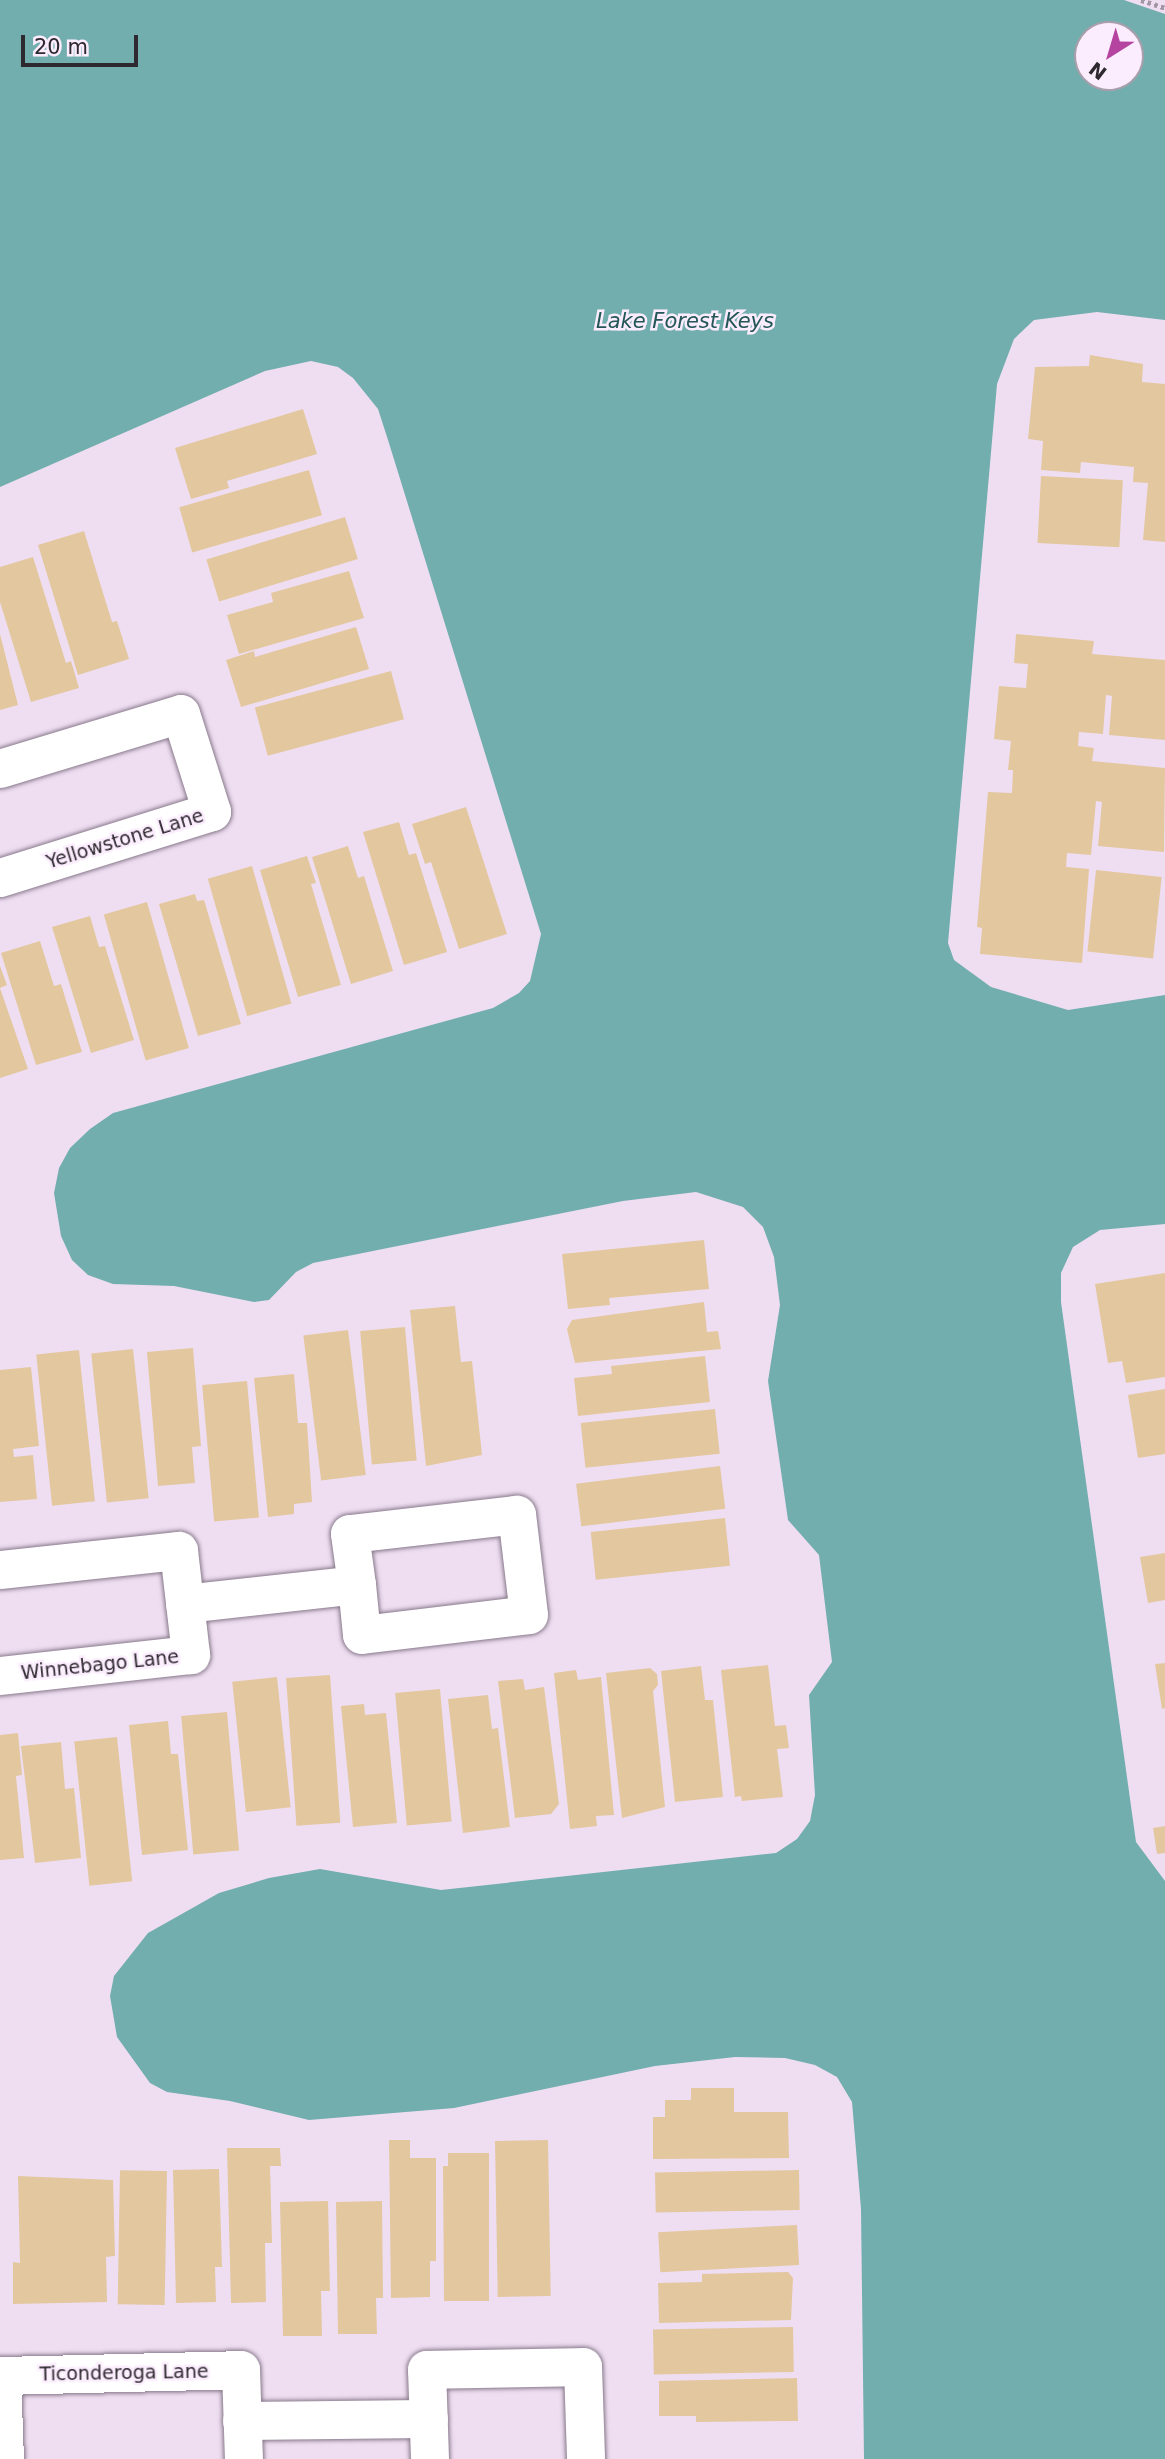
<!DOCTYPE html>
<html>
<head>
<meta charset="utf-8">
<style>
  body { margin:0 }
  #map { position:relative; width:1165px; height:2459px; overflow:hidden; background:#efdef2; font-family:"DejaVu Sans",sans-serif }
  div>[style] { position:absolute }
  .water>* { inset:0; background:#72aeae }
  .building>* { inset:0; background:#e3c79f; transform-origin:0 0 }
  .path>* { height:4.5px; margin-top:-2.25px; transform-origin:0; background:repeating-linear-gradient(90deg,#a295a4 0 3.5px,transparent 0 7px) }
  .roads { filter:drop-shadow(0 0 2px #88798b) drop-shadow(0 0 2px #88798b) }
  .minor>* { height:38px; margin:-19px; padding:0 19px; transform-origin:19px; border-radius:19px; background:#fff }
  span { translate:-50% -50%; white-space:nowrap; text-align:center; line-height:1.15; -webkit-text-stroke:5px #fbedfd; paint-order:stroke }
  .street-label { font-size:19px; color:#2e282f }
  .water-label { font-size:21px; color:#235757; font-style:italic }
  .north { position:absolute; left:1074px; top:21px; width:70px; height:70px; box-sizing:border-box; background:#fbedfd; border:2px solid #a99eab; border-radius:50%; rotate:217deg; font-size:19px; font-weight:700; line-height:28px; text-align:center; color:#2e282f }
  .north::after { content:''; display:block; margin:auto; width:24px; height:32px; background:#b444a0; clip-path:polygon(50% 0,100% 100%,50% 72%,0 100%) }
  .scale { position:absolute; left:21px; top:35px; width:117px; height:32px; box-sizing:border-box; border:4px solid #2e282f; border-top:0; padding-left:9px; font-size:21px; line-height:24px; white-space:nowrap; color:#2e282f; -webkit-text-stroke:5px #fbedfd; paint-order:stroke }
</style>
</head>
<body>
<div id="map">
  <div class="water">
    <i style="clip-path:polygon(evenodd,0 0,1124px 0,1165px 14px,1165px 320px,1097px 312px,1034px 320px,1014px 339px,997px 384px,948px 943px,954px 960px,991px 987px,1068px 1010px,1165px 995px,1165px 1224px,1100px 1230px,1073px 1247px,1061px 1273px,1061px 1302px,1136px 1842px,1165px 1881px,1165px 2459px,864px 2459px,861px 2209px,852px 2102px,837px 2077px,815px 2065px,785px 2058px,735px 2057px,655px 2066px,454px 2108px,309px 2120px,230px 2101px,167px 2092px,150px 2083px,117px 2037px,110px 1996px,114px 1976px,148px 1933px,219px 1893px,269px 1878px,320px 1869px,441px 1890px,776px 1853px,797px 1839px,810px 1821px,815px 1795px,809px 1695px,832px 1662px,819px 1555px,788px 1520px,768px 1381px,780px 1305px,774px 1257px,763px 1227px,743px 1207px,696px 1192px,623px 1201px,313px 1263px,296px 1272px,269px 1300px,254px 1302px,174px 1286px,113px 1284px,88px 1275px,72px 1260px,61px 1236px,54px 1193px,59px 1168px,70px 1148px,90px 1129px,113px 1113px,493px 1008px,519px 993px,530px 981px,541px 934px,388px 440px,378px 409px,353px 378px,338px 367px,311px 361px,265px 371px,0 487px,0 0,1088px 35px,1130px 35px,1130px 77px,1088px 77px,1088px 35px)"></i>
  </div>
  <div class="building">
    <i style="clip-path:polygon(1090px 355px,1143px 364px,1142px 382px,1165px 384px,1165px 542px,1143px 540px,1148px 483px,1133px 482px,1134px 467px,1081px 462px,1080px 473px,1041px 470px,1043px 441px,1028px 439px,1035px 367px,1089px 366px)"></i>
    <i style="clip-path:polygon(303px 409px,317px 454px,227px 481px,229px 488px,191px 499px,175px 448px)"></i>
    <i style="left:309px;top:470px;width:47px;height:135px;rotate:74deg"></i>
    <i style="left:1041px;top:476px;width:82px;height:67px;rotate:3deg"></i>
    <i style="left:345px;top:517px;width:44px;height:145px;rotate:73deg"></i>
    <i style="clip-path:polygon(84px 531px,112px 622px,117px 621px,129px 659px,78px 675px,38px 545px)"></i>
    <i style="clip-path:polygon(33px 557px,66px 663px,71px 661px,79px 688px,31px 702px,0 602px,0 567px)"></i>
    <i style="clip-path:polygon(349px 571px,364px 618px,239px 654px,227px 615px,273px 602px,271px 593px)"></i>
    <i style="clip-path:polygon(356px 627px,369px 669px,241px 707px,226px 660px,254px 651px,255px 657px)"></i>
    <i style="clip-path:polygon(0 634px,18px 705px,0 710px)"></i>
    <i style="clip-path:polygon(1016px 634px,1094px 641px,1092px 654px,1165px 660px,1165px 740px,1109px 735px,1112px 696px,1106px 695px,1103px 734px,1079px 732px,1078px 746px,1094px 748px,1092px 761px,1165px 768px,1164px 852px,1098px 846px,1102px 802px,1096px 801px,1091px 855px,1067px 853px,1066px 867px,1089px 869px,1082px 963px,980px 954px,982px 928px,977px 927px,988px 792px,1012px 793px,1013px 770px,1008px 770px,1011px 741px,994px 739px,999px 686px,1026px 688px,1028px 664px,1014px 663px)"></i>
    <i style="left:391px;top:671px;width:50px;height:141px;rotate:75deg"></i>
    <i style="clip-path:polygon(466px 807px,507px 934px,459px 949px,431px 862px,425px 864px,412px 824px)"></i>
    <i style="clip-path:polygon(399px 822px,409px 855px,416px 853px,447px 952px,404px 965px,363px 832px)"></i>
    <i style="clip-path:polygon(348px 846px,358px 878px,364px 876px,393px 971px,351px 984px,312px 857px)"></i>
    <i style="clip-path:polygon(307px 856px,316px 883px,311px 884px,341px 985px,298px 997px,260px 870px)"></i>
    <i style="left:252px;top:866px;width:143px;height:46px;rotate:74deg"></i>
    <i style="left:1096px;top:870px;width:66px;height:82px;rotate:6deg"></i>
    <i style="clip-path:polygon(195px 894px,197px 901px,204px 900px,241px 1024px,198px 1036px,159px 904px)"></i>
    <i style="left:147px;top:902px;width:152px;height:45px;rotate:74deg"></i>
    <i style="clip-path:polygon(90px 916px,99px 947px,105px 946px,134px 1040px,91px 1053px,52px 927px)"></i>
    <i style="clip-path:polygon(40px 941px,54px 986px,61px 984px,82px 1052px,36px 1065px,1px 953px)"></i>
    <i style="clip-path:polygon(0 966px,7px 985px,0 988px,28px 1069px,0 1078px)"></i>
    <i style="clip-path:polygon(704px 1240px,709px 1289px,609px 1298px,610px 1305px,568px 1309px,562px 1254px)"></i>
    <i style="clip-path:polygon(1165px 1273px,1165px 1377px,1126px 1383px,1122px 1361px,1108px 1363px,1095px 1284px)"></i>
    <i style="clip-path:polygon(704px 1302px,707px 1332px,718px 1331px,721px 1349px,575px 1363px,567px 1329px,572px 1320px)"></i>
    <i style="clip-path:polygon(455px 1306px,461px 1362px,472px 1361px,482px 1455px,426px 1466px,410px 1310px)"></i>
    <i style="left:405px;top:1327px;width:134px;height:45px;rotate:85deg"></i>
    <i style="left:348px;top:1330px;width:146px;height:45px;rotate:83deg"></i>
    <i style="clip-path:polygon(193px 1348px,201px 1446px,192px 1447px,195px 1483px,158px 1486px,147px 1352px)"></i>
    <i style="left:133px;top:1349px;width:150px;height:42px;rotate:84deg"></i>
    <i style="left:79px;top:1350px;width:152px;height:43px;rotate:84deg"></i>
    <i style="clip-path:polygon(705px 1356px,710px 1402px,578px 1416px,574px 1378px,612px 1374px,611px 1366px)"></i>
    <i style="clip-path:polygon(31px 1367px,39px 1446px,13px 1449px,14px 1457px,33px 1455px,37px 1499px,0 1502px,0 1370px)"></i>
    <i style="clip-path:polygon(294px 1374px,298px 1423px,307px 1423px,312px 1502px,294px 1504px,294px 1514px,268px 1517px,254px 1378px)"></i>
    <i style="left:247px;top:1381px;width:137px;height:45px;rotate:85deg"></i>
    <i style="clip-path:polygon(1165px 1389px,1165px 1454px,1138px 1458px,1128px 1395px)"></i>
    <i style="left:715px;top:1409px;width:45px;height:135px;rotate:84deg"></i>
    <i style="left:720px;top:1466px;width:43px;height:145px;rotate:83deg"></i>
    <i style="left:725px;top:1518px;width:48px;height:135px;rotate:84deg"></i>
    <i style="clip-path:polygon(1165px 1553px,1165px 1600px,1148px 1603px,1140px 1557px)"></i>
    <i style="clip-path:polygon(1165px 1663px,1165px 1708px,1162px 1709px,1155px 1664px)"></i>
    <i style="clip-path:polygon(768px 1665px,775px 1726px,786px 1725px,789px 1748px,777px 1749px,783px 1797px,742px 1801px,741px 1796px,735px 1797px,721px 1670px)"></i>
    <i style="clip-path:polygon(701px 1666px,705px 1700px,713px 1700px,723px 1797px,675px 1802px,661px 1671px)"></i>
    <i style="clip-path:polygon(650px 1668px,657px 1674px,658px 1685px,653px 1691px,665px 1807px,622px 1818px,606px 1673px)"></i>
    <i style="clip-path:polygon(576px 1670px,578px 1680px,601px 1677px,614px 1815px,596px 1816px,597px 1826px,570px 1829px,554px 1673px)"></i>
    <i style="left:330px;top:1675px;width:148px;height:44px;rotate:86deg"></i>
    <i style="left:277px;top:1677px;width:131px;height:45px;rotate:84deg"></i>
    <i style="clip-path:polygon(523px 1679px,525px 1690px,544px 1687px,559px 1804px,551px 1814px,515px 1818px,498px 1681px)"></i>
    <i style="left:440px;top:1689px;width:133px;height:45px;rotate:85deg"></i>
    <i style="clip-path:polygon(488px 1695px,492px 1729px,498px 1728px,510px 1827px,463px 1833px,448px 1699px)"></i>
    <i style="clip-path:polygon(364px 1704px,365px 1715px,386px 1713px,397px 1823px,353px 1827px,341px 1706px)"></i>
    <i style="left:227px;top:1712px;width:139px;height:46px;rotate:85deg"></i>
    <i style="clip-path:polygon(168px 1721px,171px 1754px,178px 1754px,188px 1850px,142px 1855px,129px 1725px)"></i>
    <i style="clip-path:polygon(18px 1733px,22px 1775px,16px 1776px,24px 1858px,0 1860px,0 1735px)"></i>
    <i style="left:117px;top:1737px;width:145px;height:43px;rotate:84deg"></i>
    <i style="clip-path:polygon(61px 1742px,65px 1789px,74px 1788px,81px 1858px,35px 1863px,21px 1746px)"></i>
    <i style="clip-path:polygon(1165px 1826px,1165px 1853px,1157px 1854px,1153px 1828px)"></i>
    <i style="clip-path:polygon(691px 2088px,734px 2088px,734px 2112px,788px 2112px,789px 2158px,653px 2159px,653px 2117px,665px 2117px,665px 2100px,691px 2100px)"></i>
    <i style="clip-path:polygon(389px 2140px,410px 2140px,410px 2158px,436px 2158px,436px 2261px,430px 2261px,430px 2297px,391px 2298px)"></i>
    <i style="left:548px;top:2140px;width:156px;height:53px;rotate:89deg"></i>
    <i style="clip-path:polygon(227px 2148px,280px 2148px,281px 2166px,270px 2166px,272px 2243px,265px 2243px,266px 2302px,231px 2303px)"></i>
    <i style="clip-path:polygon(448px 2153px,489px 2153px,489px 2301px,444px 2301px,443px 2166px,448px 2166px)"></i>
    <i style="clip-path:polygon(219px 2169px,222px 2267px,215px 2267px,216px 2302px,176px 2303px,173px 2170px)"></i>
    <i style="left:799px;top:2170px;width:40px;height:144px;rotate:89deg"></i>
    <i style="left:167px;top:2171px;width:134px;height:47px;rotate:91deg"></i>
    <i style="clip-path:polygon(18px 2176px,113px 2180px,115px 2256px,106px 2257px,107px 2302px,13px 2304px,13px 2262px,20px 2263px)"></i>
    <i style="clip-path:polygon(328px 2201px,330px 2291px,321px 2291px,322px 2336px,283px 2336px,280px 2202px)"></i>
    <i style="clip-path:polygon(382px 2201px,383px 2298px,376px 2298px,377px 2334px,338px 2334px,336px 2202px)"></i>
    <i style="left:797px;top:2225px;width:40px;height:139px;rotate:87deg"></i>
    <i style="clip-path:polygon(788px 2272px,793px 2278px,791px 2320px,659px 2323px,658px 2283px,702px 2282px,702px 2274px)"></i>
    <i style="left:793px;top:2327px;width:45px;height:140px;rotate:89deg"></i>
    <i style="clip-path:polygon(797px 2378px,798px 2421px,696px 2422px,696px 2416px,659px 2416px,659px 2381px)"></i>
  </div>
  <div class="path">
    <i style="left:1141px;top:0;width:25px;rotate:18deg"></i>
  </div>
  <div class="roads">
    <div class="minor">
      <i style="left:0;top:769px;width:189px;rotate:-16.9deg"></i>
      <i style="left:181px;top:714px;width:103px;rotate:72.4deg"></i>
      <i style="left:212px;top:812px;width:222px;rotate:162.7deg"></i>
      <i style="left:0;top:1570px;width:180px;rotate:-6.1deg"></i>
      <i style="left:179px;top:1551px;width:105px;rotate:83.4deg"></i>
      <i style="left:191px;top:1655px;width:192px;rotate:173.7deg"></i>
      <i style="left:185px;top:1604px;width:173px;rotate:-6.3deg"></i>
      <i style="left:357px;top:1585px;width:50px;rotate:84.3deg"></i>
      <i style="left:362px;top:1635px;width:168px;rotate:-6.8deg"></i>
      <i style="left:529px;top:1615px;width:101px;rotate:-96.8deg"></i>
      <i style="left:517px;top:1515px;width:168px;rotate:173.5deg"></i>
      <i style="left:350px;top:1534px;width:51px;rotate:82.2deg"></i>
      <i style="left:242px;top:2421px;width:187px;rotate:-0.6deg"></i>
      <i style="left:5px;top:2459px;width:83px;rotate:-92.1deg"></i>
      <i style="left:2px;top:2376px;width:239px;rotate:-1.4deg"></i>
      <i style="left:241px;top:2370px;width:89px;rotate:88.1deg"></i>
      <i style="left:430px;top:2459px;width:89px;rotate:-91.9deg"></i>
      <i style="left:427px;top:2370px;width:156px;rotate:-1.1deg"></i>
      <i style="left:583px;top:2367px;width:92px;rotate:88.1deg"></i>
    </div>
  </div>
  <div class="street-label">
    <span style="left:125px;top:839px;rotate:-17deg">Yellowstone Lane</span>
    <span style="left:100px;top:1665px;rotate:-6deg">Winnebago Lane</span>
    <span style="left:124px;top:2373px;rotate:-1deg">Ticonderoga Lane</span>
  </div>
  <div class="water-label">
    <span style="left:685px;top:321px">Lake Forest Keys</span>
  </div>
  <div class="north">N</div>
  <div class="scale">20 m</div>
</div>
</body>
</html>
